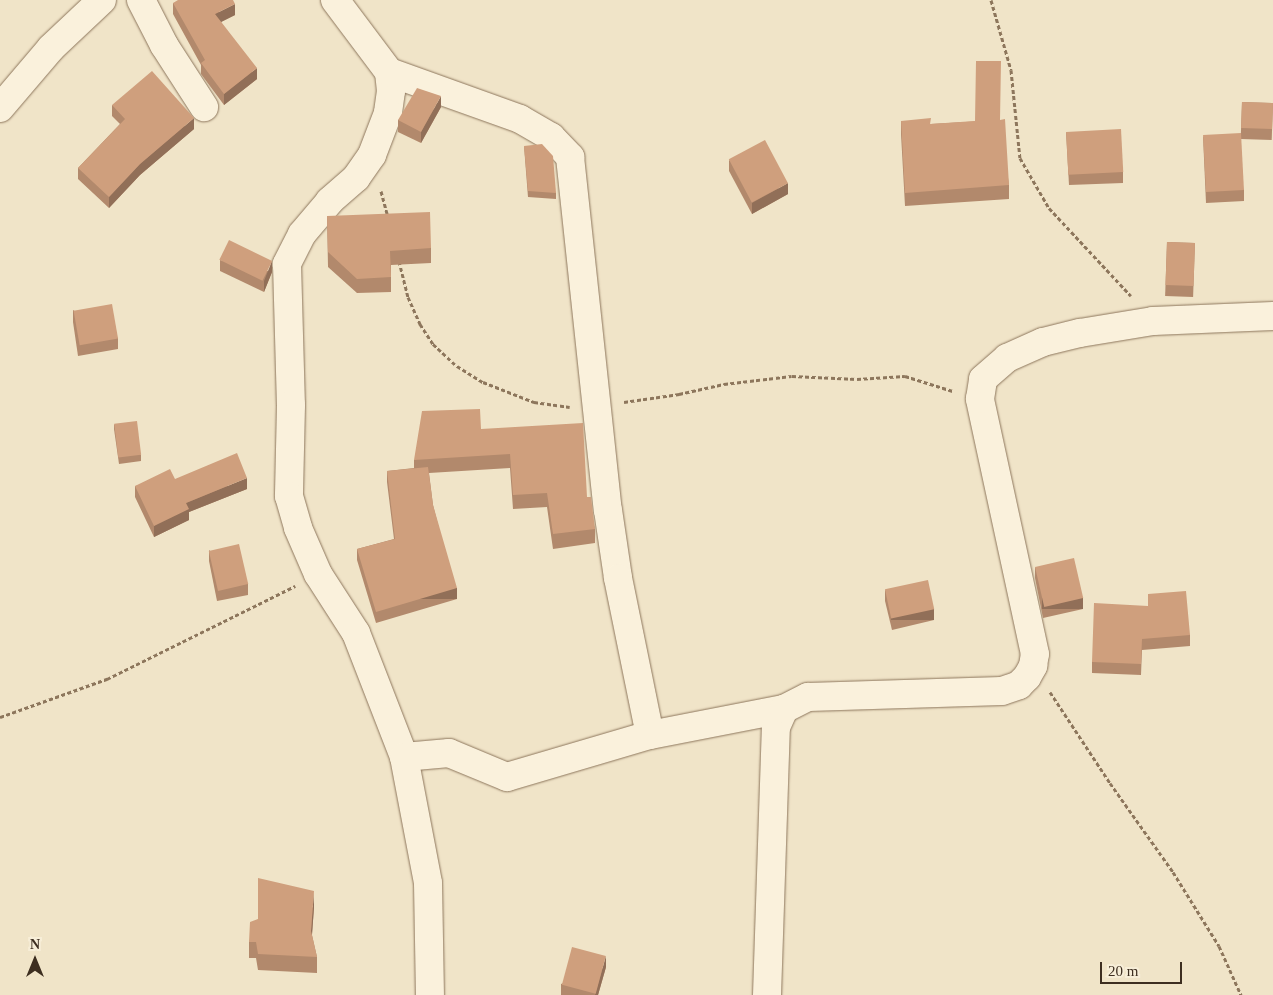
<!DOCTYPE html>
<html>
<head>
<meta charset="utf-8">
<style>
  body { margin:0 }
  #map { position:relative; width:1273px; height:995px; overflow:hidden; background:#f0e4c8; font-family:Georgia,serif }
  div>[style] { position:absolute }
  .path>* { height:3px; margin-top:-1.5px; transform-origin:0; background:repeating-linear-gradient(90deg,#8d765c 0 4px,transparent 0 6.5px) }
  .roads { filter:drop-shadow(0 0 1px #8d765c) drop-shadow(0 0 1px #8d765c) }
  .minor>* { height:28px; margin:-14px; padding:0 14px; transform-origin:14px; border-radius:14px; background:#faf1dc }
  .wall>* { inset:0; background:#b2896c; transform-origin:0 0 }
  .shaded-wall>* { inset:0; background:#916f58; transform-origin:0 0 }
  .building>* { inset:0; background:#cf9f7d; transform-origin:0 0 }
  span { translate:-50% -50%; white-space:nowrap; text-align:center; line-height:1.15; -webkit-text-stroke:4.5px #f7eed8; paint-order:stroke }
  .north { position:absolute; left:10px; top:935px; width:50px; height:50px; -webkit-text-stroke:4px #f7eed8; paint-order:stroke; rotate:0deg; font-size:14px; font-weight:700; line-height:20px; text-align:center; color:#3d2e20 }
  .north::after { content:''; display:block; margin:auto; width:18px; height:22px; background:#3d2e20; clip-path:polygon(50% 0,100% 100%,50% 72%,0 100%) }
  .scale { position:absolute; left:1100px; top:962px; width:82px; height:22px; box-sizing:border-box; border:2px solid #3d2e20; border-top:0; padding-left:6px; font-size:15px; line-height:18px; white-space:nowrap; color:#3d2e20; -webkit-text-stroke:4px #f7eed8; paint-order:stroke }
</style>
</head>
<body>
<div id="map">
  <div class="path">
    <i style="left:991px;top:0;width:73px;rotate:74.1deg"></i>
    <i style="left:1011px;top:70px;width:88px;rotate:84.2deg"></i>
    <i style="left:1020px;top:158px;width:58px;rotate:59.9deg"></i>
    <i style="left:1049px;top:208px;width:120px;rotate:47deg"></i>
    <i style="left:381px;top:191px;width:27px;rotate:75deg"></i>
    <i style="left:399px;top:261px;width:37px;rotate:76deg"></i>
    <i style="left:408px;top:297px;width:30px;rotate:66deg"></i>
    <i style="left:420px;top:324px;width:24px;rotate:57deg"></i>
    <i style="left:433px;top:344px;width:33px;rotate:43deg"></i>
    <i style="left:457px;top:366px;width:31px;rotate:32deg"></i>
    <i style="left:483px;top:382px;width:55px;rotate:21.4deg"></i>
    <i style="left:534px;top:402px;width:36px;rotate:8deg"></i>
    <i style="left:624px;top:402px;width:56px;rotate:-8.3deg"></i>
    <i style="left:679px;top:394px;width:46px;rotate:-12.5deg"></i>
    <i style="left:724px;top:384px;width:68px;rotate:-6.7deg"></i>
    <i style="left:792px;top:376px;width:65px;rotate:2.6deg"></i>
    <i style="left:857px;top:379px;width:48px;rotate:-3.6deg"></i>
    <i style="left:905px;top:376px;width:50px;rotate:17.4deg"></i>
    <i style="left:1050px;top:692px;width:109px;rotate:56.6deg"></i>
    <i style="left:1110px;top:783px;width:109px;rotate:54.7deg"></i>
    <i style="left:1173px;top:872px;width:87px;rotate:58.1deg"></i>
    <i style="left:1219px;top:946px;width:54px;rotate:65.8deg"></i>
    <i style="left:0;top:717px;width:114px;rotate:-19.6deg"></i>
    <i style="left:107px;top:679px;width:210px;rotate:-26.3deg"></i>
  </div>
  <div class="roads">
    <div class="minor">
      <i style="left:141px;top:0;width:51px;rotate:62.9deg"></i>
      <i style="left:164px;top:45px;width:74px;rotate:57.2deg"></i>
      <i style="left:335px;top:0;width:90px;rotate:53.1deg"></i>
      <i style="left:389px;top:72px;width:19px;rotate:84deg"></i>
      <i style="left:391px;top:91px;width:22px;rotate:98deg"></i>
      <i style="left:388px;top:113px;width:45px;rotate:110.9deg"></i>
      <i style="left:372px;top:155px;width:28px;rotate:125deg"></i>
      <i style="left:356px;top:178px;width:35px;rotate:139deg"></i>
      <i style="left:330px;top:201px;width:43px;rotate:130.3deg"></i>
      <i style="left:302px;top:234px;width:34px;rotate:117deg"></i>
      <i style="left:287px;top:264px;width:141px;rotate:88.4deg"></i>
      <i style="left:291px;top:405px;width:91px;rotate:91.3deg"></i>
      <i style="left:289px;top:496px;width:33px;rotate:74deg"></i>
      <i style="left:298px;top:528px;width:50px;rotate:66.5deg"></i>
      <i style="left:318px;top:574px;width:70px;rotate:57.2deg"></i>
      <i style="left:356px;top:633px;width:133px;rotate:68.8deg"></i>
      <i style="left:404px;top:757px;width:128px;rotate:79.2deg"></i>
      <i style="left:428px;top:883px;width:112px;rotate:89deg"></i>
      <i style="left:389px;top:72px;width:139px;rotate:19.7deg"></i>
      <i style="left:520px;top:119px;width:36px;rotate:30deg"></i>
      <i style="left:551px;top:137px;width:28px;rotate:46deg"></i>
      <i style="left:570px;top:157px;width:355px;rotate:83.9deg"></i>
      <i style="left:608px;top:510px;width:69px;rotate:81.6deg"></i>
      <i style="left:618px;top:578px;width:160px;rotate:78.5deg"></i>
      <i style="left:0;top:108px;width:79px;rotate:-49.6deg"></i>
      <i style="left:51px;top:48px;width:70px;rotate:-43.3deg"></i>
      <i style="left:404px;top:757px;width:45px;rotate:-5.1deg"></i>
      <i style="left:449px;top:753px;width:63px;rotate:22.5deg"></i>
      <i style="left:507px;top:777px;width:149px;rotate:-16.4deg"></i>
      <i style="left:650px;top:735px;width:136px;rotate:-11deg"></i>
      <i style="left:767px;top:995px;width:268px;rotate:-88.1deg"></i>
      <i style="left:776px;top:727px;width:20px;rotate:-66deg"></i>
      <i style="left:784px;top:709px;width:27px;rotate:-27deg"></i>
      <i style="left:808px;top:697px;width:194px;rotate:-1.8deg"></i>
      <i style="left:1002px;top:691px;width:18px;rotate:-19deg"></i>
      <i style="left:1019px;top:685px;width:11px;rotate:-45deg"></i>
      <i style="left:1027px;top:677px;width:13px;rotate:-61deg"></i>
      <i style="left:1033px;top:666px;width:12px;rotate:-81deg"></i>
      <i style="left:1035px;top:654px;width:261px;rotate:-102.2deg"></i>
      <i style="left:980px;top:399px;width:20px;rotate:-81deg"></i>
      <i style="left:983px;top:379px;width:32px;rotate:-41deg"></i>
      <i style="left:1007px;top:358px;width:39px;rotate:-24deg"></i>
      <i style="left:1043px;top:342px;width:38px;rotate:-14deg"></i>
      <i style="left:1080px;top:333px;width:74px;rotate:-9.3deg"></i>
      <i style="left:1153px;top:321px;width:120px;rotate:-2.4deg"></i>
    </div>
  </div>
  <div class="wall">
    <i style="clip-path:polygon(173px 3px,235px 15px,221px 22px,257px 79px,224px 105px,201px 74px,201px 65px,173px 14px)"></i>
    <i style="left:1242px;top:102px;width:31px;height:37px;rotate:2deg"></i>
    <i style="clip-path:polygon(112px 105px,194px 129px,140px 175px,109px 208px,78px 179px,78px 168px,120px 124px,112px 116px)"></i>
    <i style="clip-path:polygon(441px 107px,421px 143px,398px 132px,398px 120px)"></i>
    <i style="clip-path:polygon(1000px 120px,1009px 185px,1009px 199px,905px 206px,901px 134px,901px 121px,931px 124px)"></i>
    <i style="clip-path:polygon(1066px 132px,1123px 172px,1123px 183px,1069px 185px)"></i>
    <i style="clip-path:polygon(1203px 136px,1244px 190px,1244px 201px,1206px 203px)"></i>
    <i style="clip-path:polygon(524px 146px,556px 193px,556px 199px,528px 197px)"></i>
    <i style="clip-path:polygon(729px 160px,788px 194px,752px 214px,729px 171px)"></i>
    <i style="clip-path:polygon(327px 216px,431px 248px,431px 263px,391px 265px,391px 292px,357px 293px,328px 267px)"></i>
    <i style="left:1167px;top:242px;width:28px;height:54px;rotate:2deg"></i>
    <i style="clip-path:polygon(220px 260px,272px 272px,264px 292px,220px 271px)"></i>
    <i style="clip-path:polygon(73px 310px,118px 338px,118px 349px,78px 356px,73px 322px)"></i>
    <i style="clip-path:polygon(114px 424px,141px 455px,141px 461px,119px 464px,114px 429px)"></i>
    <i style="clip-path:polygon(481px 429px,587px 497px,595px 529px,595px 543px,553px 549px,547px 507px,513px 509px,510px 468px,429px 473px,433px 505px,457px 599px,376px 623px,357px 560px,357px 549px,394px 539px,387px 482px,387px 471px,414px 468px,414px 460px)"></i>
    <i style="clip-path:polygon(175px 479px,247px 489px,189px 512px,189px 520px,154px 537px,135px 497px,135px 486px)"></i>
    <i style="clip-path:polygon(209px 550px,248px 584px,248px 595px,217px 601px,209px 561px)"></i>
    <i style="clip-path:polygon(1035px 567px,1083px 609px,1043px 618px,1035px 578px)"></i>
    <i style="clip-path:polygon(885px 590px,934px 620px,892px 630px,885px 601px)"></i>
    <i style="clip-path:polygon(1148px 594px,1190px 635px,1190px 646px,1142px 650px,1141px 675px,1092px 673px,1092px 662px,1148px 606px)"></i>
    <i style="clip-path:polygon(314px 907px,312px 935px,317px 957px,317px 973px,258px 970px,256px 958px,249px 958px,249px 942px,258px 919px)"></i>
    <i style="clip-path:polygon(606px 967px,598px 995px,561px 995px,561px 984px)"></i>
  </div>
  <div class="shaded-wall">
    <i style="clip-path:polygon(235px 4px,235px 15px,215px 25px,215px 14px)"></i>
    <i style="clip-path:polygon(257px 68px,257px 79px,224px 105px,224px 94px)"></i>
    <i style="clip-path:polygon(441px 96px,441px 107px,421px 143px,421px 132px)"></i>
    <i style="clip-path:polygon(194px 118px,194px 129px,140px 175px,109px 208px,109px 197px,140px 164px)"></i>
    <i style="clip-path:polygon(788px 183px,788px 194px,752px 214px,752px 203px)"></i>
    <i style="clip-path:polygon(272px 261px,272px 272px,264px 292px,264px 281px)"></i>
    <i style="clip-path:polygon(247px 478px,247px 489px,189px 512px,189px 520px,154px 537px,154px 526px,186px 503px)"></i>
    <i style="left:457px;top:588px;width:11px;height:84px;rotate:90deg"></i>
    <i style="left:1083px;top:598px;width:11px;height:41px;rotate:90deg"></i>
    <i style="left:934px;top:609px;width:11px;height:43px;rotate:90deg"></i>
    <i style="clip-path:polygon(314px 891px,314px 907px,311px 947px,311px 931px)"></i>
    <i style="clip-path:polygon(606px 956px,606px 967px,598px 995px,595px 995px)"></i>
  </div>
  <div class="building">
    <i style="clip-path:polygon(178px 0,233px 0,235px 4px,215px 14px,257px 68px,224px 94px,201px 63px,205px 60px,173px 3px)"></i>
    <i style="clip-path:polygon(976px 61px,1001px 61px,1000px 120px,1005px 119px,1009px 185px,905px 193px,901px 121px,931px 118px,930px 124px,975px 121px)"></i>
    <i style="clip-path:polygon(152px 71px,194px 118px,140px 164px,109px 197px,78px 168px,125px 119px,112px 105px)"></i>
    <i style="clip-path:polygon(417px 88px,441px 96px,421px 132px,398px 120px)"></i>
    <i style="left:1242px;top:102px;width:31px;height:26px;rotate:2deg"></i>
    <i style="left:1121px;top:129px;width:43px;height:55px;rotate:87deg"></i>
    <i style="left:1241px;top:133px;width:57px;height:38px;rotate:87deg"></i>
    <i style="left:765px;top:140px;width:49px;height:41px;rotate:62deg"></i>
    <i style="clip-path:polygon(542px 144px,553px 156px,556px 193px,528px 191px,524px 146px)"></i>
    <i style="clip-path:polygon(430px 212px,431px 248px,390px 251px,391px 277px,357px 279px,328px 252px,327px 216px)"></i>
    <i style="left:229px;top:240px;width:48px;height:22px;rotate:26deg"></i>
    <i style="left:1167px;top:242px;width:28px;height:43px;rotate:2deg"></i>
    <i style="left:112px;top:304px;width:35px;height:39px;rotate:80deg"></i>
    <i style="clip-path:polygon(480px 409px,481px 429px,583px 423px,587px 497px,591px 497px,595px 529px,553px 534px,547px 493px,513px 495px,510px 454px,414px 460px,422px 411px)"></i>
    <i style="left:137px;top:421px;width:34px;height:23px;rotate:83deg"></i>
    <i style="clip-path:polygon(237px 453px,247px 478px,186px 503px,189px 509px,154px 526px,135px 486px,170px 469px,175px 479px)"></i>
    <i style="clip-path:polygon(428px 467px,433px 505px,457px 588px,376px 612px,357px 549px,395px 539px,387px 471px)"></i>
    <i style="left:239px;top:544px;width:41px;height:31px;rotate:77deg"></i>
    <i style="left:1074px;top:558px;width:41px;height:40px;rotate:77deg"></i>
    <i style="left:928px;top:580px;width:30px;height:44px;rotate:78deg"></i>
    <i style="clip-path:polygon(1186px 591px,1190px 635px,1142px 639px,1141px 664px,1092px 662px,1094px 603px,1148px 606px,1148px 594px)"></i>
    <i style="clip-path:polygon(258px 878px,314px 891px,311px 931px,317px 957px,258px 954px,256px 942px,249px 942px,250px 922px,258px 919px)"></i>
    <i style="left:572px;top:947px;width:35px;height:39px;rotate:15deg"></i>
  </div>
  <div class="north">N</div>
  <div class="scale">20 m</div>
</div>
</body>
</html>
